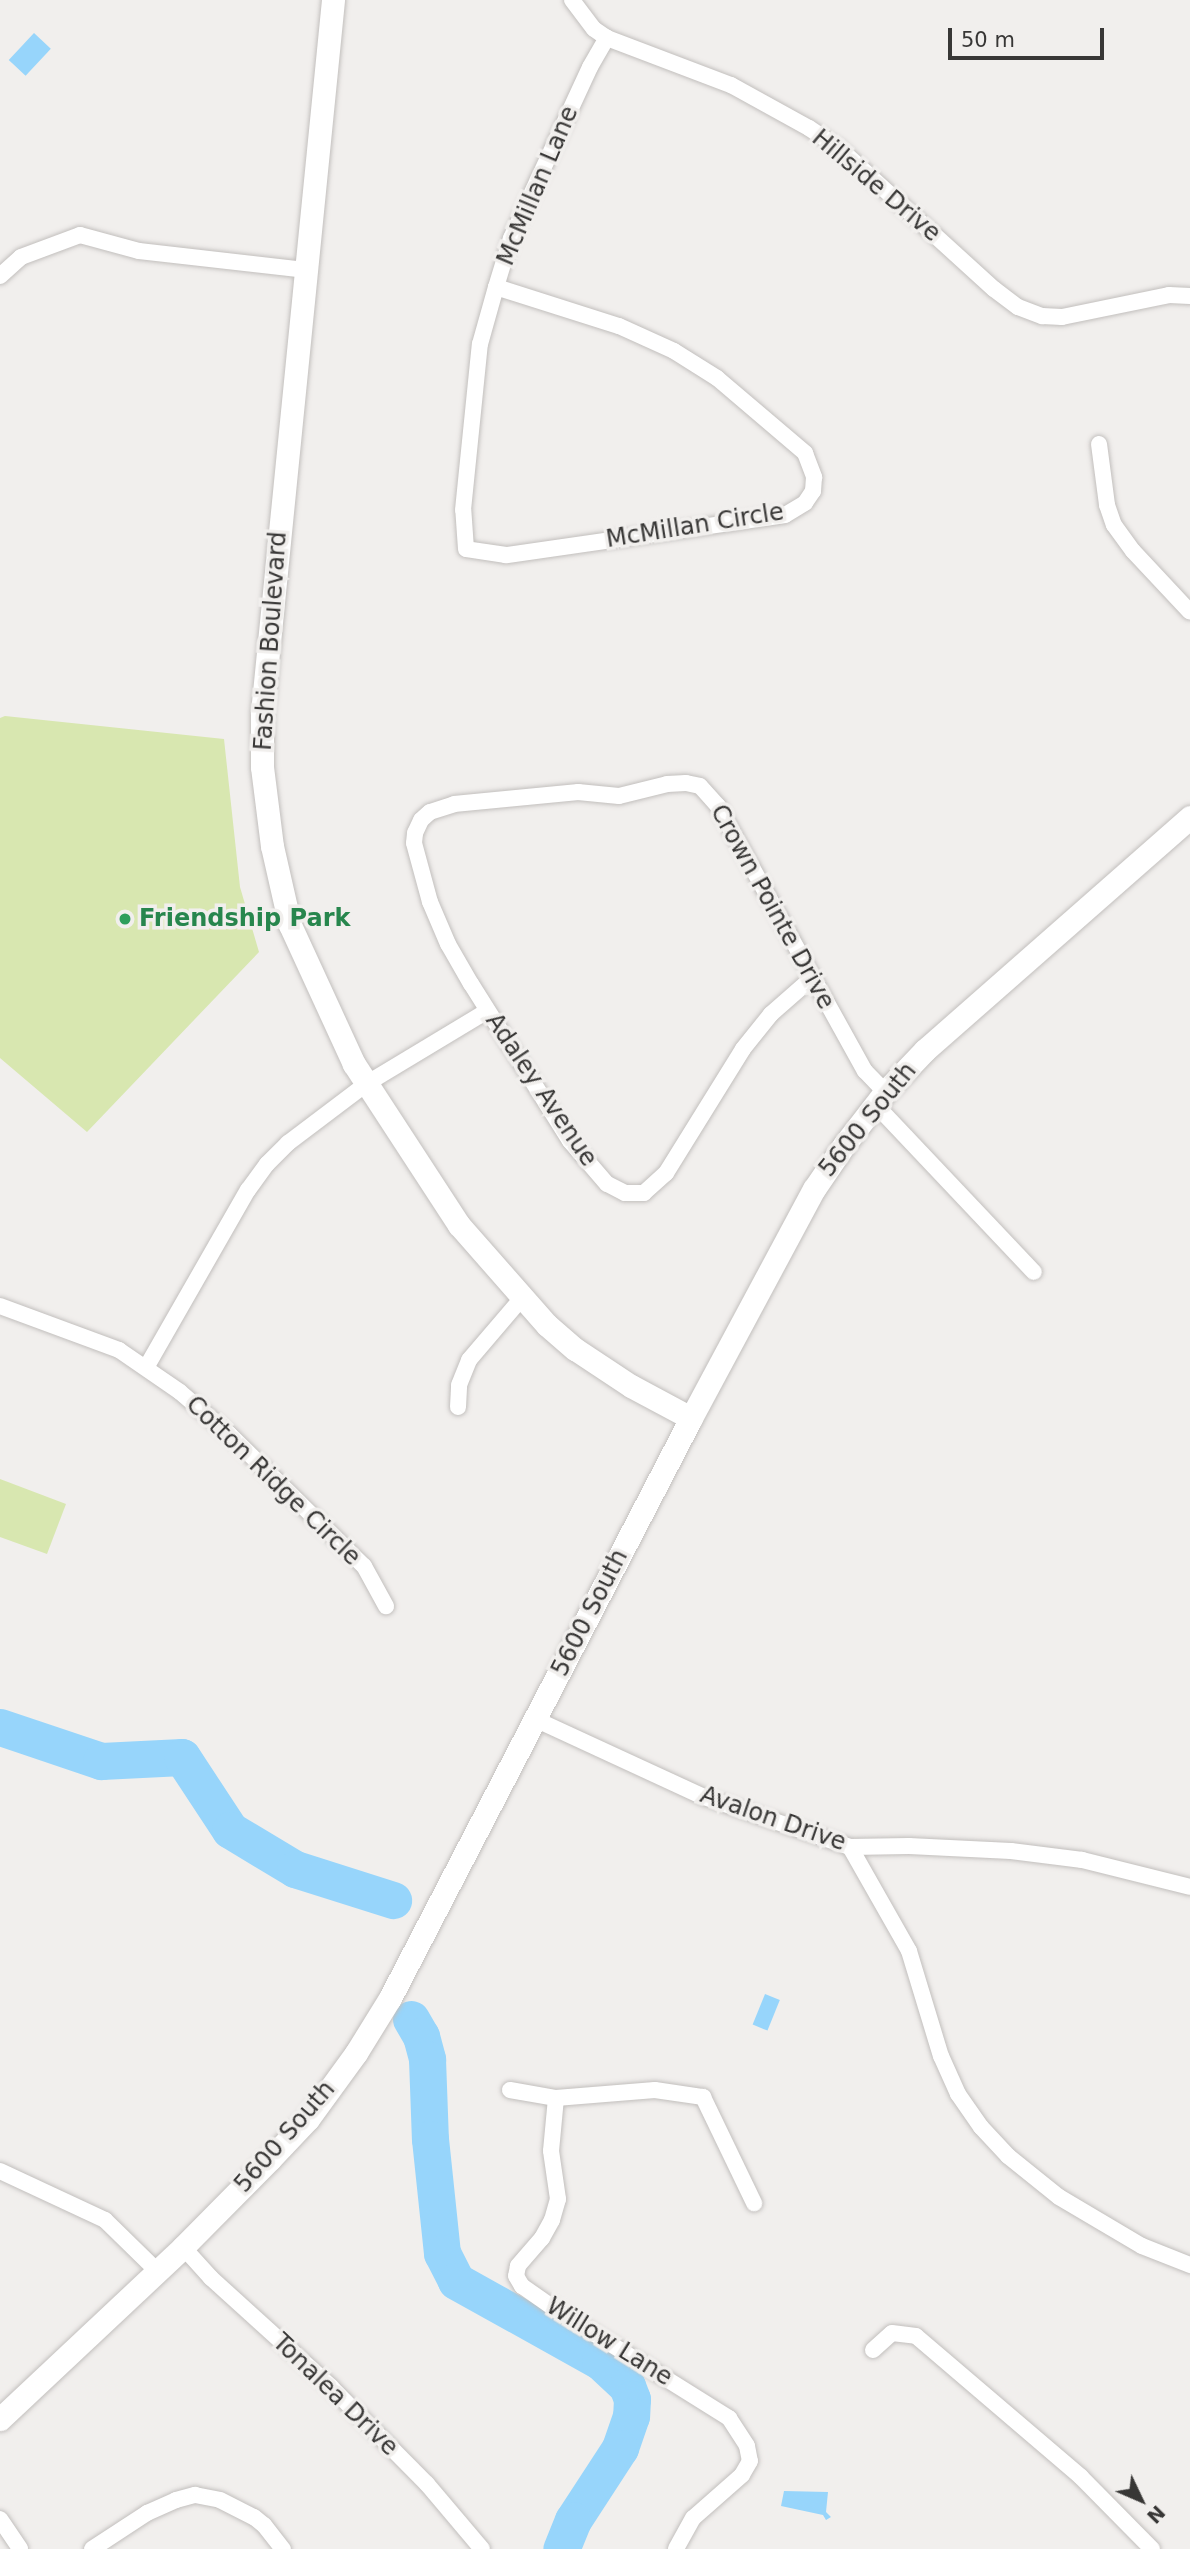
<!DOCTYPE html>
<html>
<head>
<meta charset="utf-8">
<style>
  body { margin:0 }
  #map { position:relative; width:1190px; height:2549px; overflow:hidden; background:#f1efed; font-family:"DejaVu Sans",sans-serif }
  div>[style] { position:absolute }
  .green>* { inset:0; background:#d8e7b0 }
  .water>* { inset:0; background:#97d5fb; transform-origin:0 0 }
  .river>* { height:37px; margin:-18.5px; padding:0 18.5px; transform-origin:18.5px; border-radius:18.5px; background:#97d5fb }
  .roads { filter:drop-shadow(0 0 2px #c2bfbd) drop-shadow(0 0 2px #c2bfbd) }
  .street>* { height:16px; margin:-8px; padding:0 8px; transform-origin:8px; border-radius:8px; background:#fff }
  .secondary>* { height:23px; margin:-11.5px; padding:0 11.5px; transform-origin:11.5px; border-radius:11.5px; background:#fff }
  .dots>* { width:19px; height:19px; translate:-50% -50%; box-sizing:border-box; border:4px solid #f1efed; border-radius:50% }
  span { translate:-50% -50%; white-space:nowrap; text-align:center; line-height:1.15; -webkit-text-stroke:7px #f1efed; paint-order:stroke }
  .street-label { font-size:24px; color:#383736 }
  .leisure-label { font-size:24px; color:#27864d; font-weight:700 }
  .left { translate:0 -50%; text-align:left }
  .north { position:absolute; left:1106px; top:2465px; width:70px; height:70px; -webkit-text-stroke:5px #f1efed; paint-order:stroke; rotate:134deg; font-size:19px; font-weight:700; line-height:28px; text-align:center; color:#383736 }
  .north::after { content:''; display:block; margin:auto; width:24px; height:32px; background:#383736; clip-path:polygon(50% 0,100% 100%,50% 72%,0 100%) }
  .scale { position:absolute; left:948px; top:28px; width:156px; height:32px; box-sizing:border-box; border:4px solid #383736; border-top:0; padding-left:9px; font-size:21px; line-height:24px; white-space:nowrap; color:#383736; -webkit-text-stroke:5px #f1efed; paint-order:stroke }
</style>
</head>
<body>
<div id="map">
  <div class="green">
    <i style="clip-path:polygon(5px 716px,224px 739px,240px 887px,259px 952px,87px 1132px,0 1058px,0 718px)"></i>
    <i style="clip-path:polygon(0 1479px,66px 1504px,47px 1554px,0 1537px)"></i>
  </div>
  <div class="water">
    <i style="left:34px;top:33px;width:23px;height:37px;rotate:43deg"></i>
    <i style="left:765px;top:1994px;width:16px;height:33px;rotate:22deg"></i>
    <i style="clip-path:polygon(784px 2491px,828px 2492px,826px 2512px,831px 2517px,826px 2520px,823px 2515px,781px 2506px)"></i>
  </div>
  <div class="river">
    <i style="left:0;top:1727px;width:107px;rotate:18.6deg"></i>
    <i style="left:101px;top:1761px;width:81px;rotate:-2.8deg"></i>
    <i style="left:182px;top:1757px;width:87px;rotate:56.7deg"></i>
    <i style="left:230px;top:1830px;width:76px;rotate:31deg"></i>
    <i style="left:295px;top:1869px;width:103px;rotate:17.6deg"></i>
    <i style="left:411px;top:2019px;width:20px;rotate:60deg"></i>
    <i style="left:421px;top:2036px;width:24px;rotate:75deg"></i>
    <i style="left:427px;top:2059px;width:80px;rotate:87.9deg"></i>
    <i style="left:430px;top:2139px;width:115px;rotate:84deg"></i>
    <i style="left:442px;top:2253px;width:31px;rotate:63deg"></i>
    <i style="left:456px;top:2281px;width:165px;rotate:29.1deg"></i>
    <i style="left:600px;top:2361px;width:37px;rotate:43deg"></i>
    <i style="left:627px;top:2386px;width:14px;rotate:69deg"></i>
    <i style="left:632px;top:2399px;width:17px;rotate:93deg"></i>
    <i style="left:631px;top:2416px;width:34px;rotate:109deg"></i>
    <i style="left:620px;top:2448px;width:86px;rotate:123.1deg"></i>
    <i style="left:573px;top:2520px;width:31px;rotate:112deg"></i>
  </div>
  <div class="roads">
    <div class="street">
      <i style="left:572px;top:0;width:36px;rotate:53deg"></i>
      <i style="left:594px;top:29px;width:16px;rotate:35deg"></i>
      <i style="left:607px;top:38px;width:133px;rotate:20.8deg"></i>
      <i style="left:731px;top:85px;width:89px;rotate:28.9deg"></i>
      <i style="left:809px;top:128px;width:37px;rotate:34deg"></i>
      <i style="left:840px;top:149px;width:208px;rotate:42.3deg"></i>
      <i style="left:994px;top:289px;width:30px;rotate:37deg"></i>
      <i style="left:1018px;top:307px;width:26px;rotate:21deg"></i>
      <i style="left:1042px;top:316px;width:20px;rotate:3deg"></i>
      <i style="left:1062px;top:317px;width:109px;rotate:-11.6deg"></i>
      <i style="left:1169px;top:295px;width:21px;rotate:3deg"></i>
      <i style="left:0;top:276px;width:28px;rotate:-42deg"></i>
      <i style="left:21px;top:257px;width:63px;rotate:-20.4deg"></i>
      <i style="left:80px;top:235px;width:61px;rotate:15.2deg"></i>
      <i style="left:139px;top:251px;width:169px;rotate:6.5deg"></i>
      <i style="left:496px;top:287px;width:129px;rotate:17.6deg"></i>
      <i style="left:619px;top:326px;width:60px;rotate:24.4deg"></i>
      <i style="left:674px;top:351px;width:51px;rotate:32.1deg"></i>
      <i style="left:717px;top:378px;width:116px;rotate:40.4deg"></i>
      <i style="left:805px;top:453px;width:26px;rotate:69deg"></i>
      <i style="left:814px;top:477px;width:14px;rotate:94deg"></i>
      <i style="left:813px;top:491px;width:14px;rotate:124deg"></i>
      <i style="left:805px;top:503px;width:23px;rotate:149deg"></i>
      <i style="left:785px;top:515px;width:282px;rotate:171.8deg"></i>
      <i style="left:506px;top:555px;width:40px;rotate:-171.5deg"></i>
      <i style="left:466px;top:549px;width:39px;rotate:-94deg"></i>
      <i style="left:463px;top:510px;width:167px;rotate:-84.2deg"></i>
      <i style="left:480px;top:344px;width:59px;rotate:-74.3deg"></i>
      <i style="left:496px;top:287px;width:51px;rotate:-73deg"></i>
      <i style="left:511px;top:238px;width:188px;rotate:-65.2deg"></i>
      <i style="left:590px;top:67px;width:34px;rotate:-60deg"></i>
      <i style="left:1099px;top:444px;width:62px;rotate:82.5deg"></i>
      <i style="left:1107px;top:505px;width:21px;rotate:71deg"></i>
      <i style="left:1114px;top:525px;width:32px;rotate:54deg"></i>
      <i style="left:1133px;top:551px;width:83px;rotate:46.9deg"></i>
      <i style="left:812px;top:978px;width:55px;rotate:138.7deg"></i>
      <i style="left:771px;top:1014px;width:45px;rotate:128.7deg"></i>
      <i style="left:743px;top:1049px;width:146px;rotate:121.8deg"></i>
      <i style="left:666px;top:1173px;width:30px;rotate:138deg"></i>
      <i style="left:644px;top:1193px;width:19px;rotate:180deg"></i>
      <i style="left:625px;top:1193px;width:20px;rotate:-153deg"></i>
      <i style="left:607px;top:1184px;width:57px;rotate:-130.7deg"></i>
      <i style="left:570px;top:1141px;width:186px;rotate:-122.2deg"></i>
      <i style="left:471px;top:984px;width:46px;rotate:-119.9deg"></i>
      <i style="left:448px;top:944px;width:46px;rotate:-113.2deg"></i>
      <i style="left:430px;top:902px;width:61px;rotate:-105.2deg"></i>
      <i style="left:414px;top:843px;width:10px;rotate:-84deg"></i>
      <i style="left:415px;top:833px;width:14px;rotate:-65deg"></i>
      <i style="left:421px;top:820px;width:12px;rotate:-42deg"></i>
      <i style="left:430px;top:812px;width:25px;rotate:-18deg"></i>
      <i style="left:454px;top:804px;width:125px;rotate:-5.5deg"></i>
      <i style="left:578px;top:792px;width:41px;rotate:5.6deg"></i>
      <i style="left:619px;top:796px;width:49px;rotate:-14deg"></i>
      <i style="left:667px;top:784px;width:19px;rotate:-3deg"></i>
      <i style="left:686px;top:783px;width:14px;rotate:12deg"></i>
      <i style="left:700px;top:786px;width:27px;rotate:48deg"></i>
      <i style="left:718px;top:806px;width:303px;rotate:61deg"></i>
      <i style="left:865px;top:1071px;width:29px;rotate:46deg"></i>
      <i style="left:875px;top:1104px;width:231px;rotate:46.6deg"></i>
      <i style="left:0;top:1306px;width:127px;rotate:20.3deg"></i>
      <i style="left:119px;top:1350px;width:74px;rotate:34.5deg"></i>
      <i style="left:180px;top:1392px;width:65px;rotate:40.6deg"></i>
      <i style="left:229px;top:1434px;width:189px;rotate:44.4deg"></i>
      <i style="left:364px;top:1566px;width:46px;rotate:61.2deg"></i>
      <i style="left:147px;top:1366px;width:203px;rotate:-60.2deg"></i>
      <i style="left:248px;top:1190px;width:32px;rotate:-54deg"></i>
      <i style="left:267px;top:1164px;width:30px;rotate:-45deg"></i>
      <i style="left:288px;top:1143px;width:98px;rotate:-37.1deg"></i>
      <i style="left:366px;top:1084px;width:141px;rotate:-31.1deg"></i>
      <i style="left:458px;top:1407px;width:22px;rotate:-87deg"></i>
      <i style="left:459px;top:1385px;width:27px;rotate:-68deg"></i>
      <i style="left:469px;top:1360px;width:82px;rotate:-49.5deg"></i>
      <i style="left:535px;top:1719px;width:186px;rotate:24.8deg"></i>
      <i style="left:704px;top:1797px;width:154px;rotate:18.9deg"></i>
      <i style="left:850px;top:1847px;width:59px;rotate:-1deg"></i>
      <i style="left:909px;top:1846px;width:102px;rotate:2.8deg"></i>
      <i style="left:1011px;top:1851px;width:72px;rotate:7.2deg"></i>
      <i style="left:1082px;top:1860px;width:111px;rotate:14deg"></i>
      <i style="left:850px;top:1847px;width:120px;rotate:60.4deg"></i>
      <i style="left:909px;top:1951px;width:110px;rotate:73.1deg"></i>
      <i style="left:941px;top:2056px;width:42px;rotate:65.9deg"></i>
      <i style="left:958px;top:2094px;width:40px;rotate:55.1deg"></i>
      <i style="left:981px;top:2127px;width:40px;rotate:47deg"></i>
      <i style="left:1008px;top:2156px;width:65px;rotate:38.8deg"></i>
      <i style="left:1059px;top:2197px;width:96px;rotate:30.6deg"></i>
      <i style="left:1142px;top:2246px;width:52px;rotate:21.6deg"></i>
      <i style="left:510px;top:2090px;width:47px;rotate:9.9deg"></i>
      <i style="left:556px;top:2098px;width:99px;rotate:-4.6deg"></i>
      <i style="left:655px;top:2090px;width:49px;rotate:8.3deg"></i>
      <i style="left:703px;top:2097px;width:118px;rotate:64.3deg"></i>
      <i style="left:556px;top:2098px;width:53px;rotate:95.4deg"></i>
      <i style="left:551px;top:2151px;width:49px;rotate:81.7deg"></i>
      <i style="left:558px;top:2199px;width:22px;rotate:106deg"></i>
      <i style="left:552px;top:2220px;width:21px;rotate:119deg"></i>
      <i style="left:542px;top:2238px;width:37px;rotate:131deg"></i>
      <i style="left:518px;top:2266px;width:10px;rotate:101deg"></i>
      <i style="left:516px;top:2276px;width:12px;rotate:59deg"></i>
      <i style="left:522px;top:2286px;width:38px;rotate:35deg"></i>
      <i style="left:553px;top:2308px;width:208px;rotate:32deg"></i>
      <i style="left:729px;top:2418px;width:33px;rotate:57deg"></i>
      <i style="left:747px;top:2446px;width:15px;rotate:79deg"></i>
      <i style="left:750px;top:2461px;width:16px;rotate:120deg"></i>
      <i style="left:742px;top:2475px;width:65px;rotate:138.7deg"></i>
      <i style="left:693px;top:2518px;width:35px;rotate:119deg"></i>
      <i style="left:0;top:2171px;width:116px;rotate:25deg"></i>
      <i style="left:105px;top:2220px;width:73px;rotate:44.4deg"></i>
      <i style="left:183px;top:2247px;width:42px;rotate:47.9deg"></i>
      <i style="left:211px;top:2278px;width:162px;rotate:42.2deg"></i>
      <i style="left:331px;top:2387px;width:136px;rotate:45.3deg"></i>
      <i style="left:427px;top:2484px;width:85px;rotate:49.8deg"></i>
      <i style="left:873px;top:2350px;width:25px;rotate:-42deg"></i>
      <i style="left:892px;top:2333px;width:24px;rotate:7deg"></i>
      <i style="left:916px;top:2336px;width:217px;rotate:40.5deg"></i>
      <i style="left:1081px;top:2477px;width:101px;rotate:45.4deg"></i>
      <i style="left:0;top:2519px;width:36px;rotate:56deg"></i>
      <i style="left:92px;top:2549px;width:66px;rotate:-33.2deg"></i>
      <i style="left:147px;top:2513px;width:32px;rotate:-24deg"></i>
      <i style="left:176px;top:2500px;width:20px;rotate:-15deg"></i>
      <i style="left:195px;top:2495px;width:25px;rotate:11deg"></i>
      <i style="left:220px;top:2500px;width:38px;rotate:27deg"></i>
      <i style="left:254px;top:2517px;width:13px;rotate:39deg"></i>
      <i style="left:264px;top:2525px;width:31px;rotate:52deg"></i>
    </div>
    <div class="secondary">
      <i style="left:333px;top:0;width:717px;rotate:95.69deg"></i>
      <i style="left:262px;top:713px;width:54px;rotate:90deg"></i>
      <i style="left:262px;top:767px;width:80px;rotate:82.8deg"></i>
      <i style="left:272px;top:846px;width:81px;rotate:77.2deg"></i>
      <i style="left:290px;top:925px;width:153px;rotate:65.3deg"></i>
      <i style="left:354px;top:1064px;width:192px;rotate:56.9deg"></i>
      <i style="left:459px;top:1225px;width:133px;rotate:48.7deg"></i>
      <i style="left:547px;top:1325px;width:37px;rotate:41deg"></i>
      <i style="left:575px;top:1349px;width:67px;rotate:33.5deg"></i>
      <i style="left:631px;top:1386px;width:68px;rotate:28.1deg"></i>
      <i style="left:0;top:2419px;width:251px;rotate:-43.2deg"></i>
      <i style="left:183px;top:2247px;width:124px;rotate:-45.3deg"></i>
      <i style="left:270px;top:2159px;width:55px;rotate:-46.5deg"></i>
      <i style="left:308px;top:2119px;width:82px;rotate:-54deg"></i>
      <i style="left:356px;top:2053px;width:65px;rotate:-58.3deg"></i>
      <i style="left:390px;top:1998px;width:653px;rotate:-62.57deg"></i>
      <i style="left:691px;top:1418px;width:260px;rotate:-61.8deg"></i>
      <i style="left:814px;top:1189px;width:53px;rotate:-55.7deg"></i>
      <i style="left:844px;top:1145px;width:67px;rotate:-52.3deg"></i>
      <i style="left:885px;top:1092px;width:58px;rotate:-46.4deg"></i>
      <i style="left:925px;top:1050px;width:353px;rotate:-41.3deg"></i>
    </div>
  </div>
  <div class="dots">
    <i style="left:125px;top:919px;background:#2e9e5b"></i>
  </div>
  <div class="street-label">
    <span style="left:538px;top:186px;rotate:-67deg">McMillan Lane</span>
    <span style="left:876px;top:186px;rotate:40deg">Hillside Drive</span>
    <span style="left:695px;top:526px;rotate:-9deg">McMillan Circle</span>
    <span style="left:271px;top:641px;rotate:-86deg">Fashion Boulevard</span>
    <span style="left:772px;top:907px;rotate:61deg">Crown Pointe Drive</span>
    <span style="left:541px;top:1090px;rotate:56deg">Adaley Avenue</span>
    <span style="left:868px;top:1120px;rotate:-51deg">5600 South</span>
    <span style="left:273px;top:1481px;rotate:44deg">Cotton Ridge Circle</span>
    <span style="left:590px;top:1613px;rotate:-63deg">5600 South</span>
    <span style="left:773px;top:1819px;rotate:19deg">Avalon Drive</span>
    <span style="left:285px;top:2137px;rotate:-49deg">5600 South</span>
    <span style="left:609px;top:2342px;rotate:32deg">Willow Lane</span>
    <span style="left:335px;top:2395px;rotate:44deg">Tonalea Drive</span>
  </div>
  <div class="leisure-label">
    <span class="left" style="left:139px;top:919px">Friendship Park</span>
  </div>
  <div class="north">N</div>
  <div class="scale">50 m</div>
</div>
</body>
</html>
